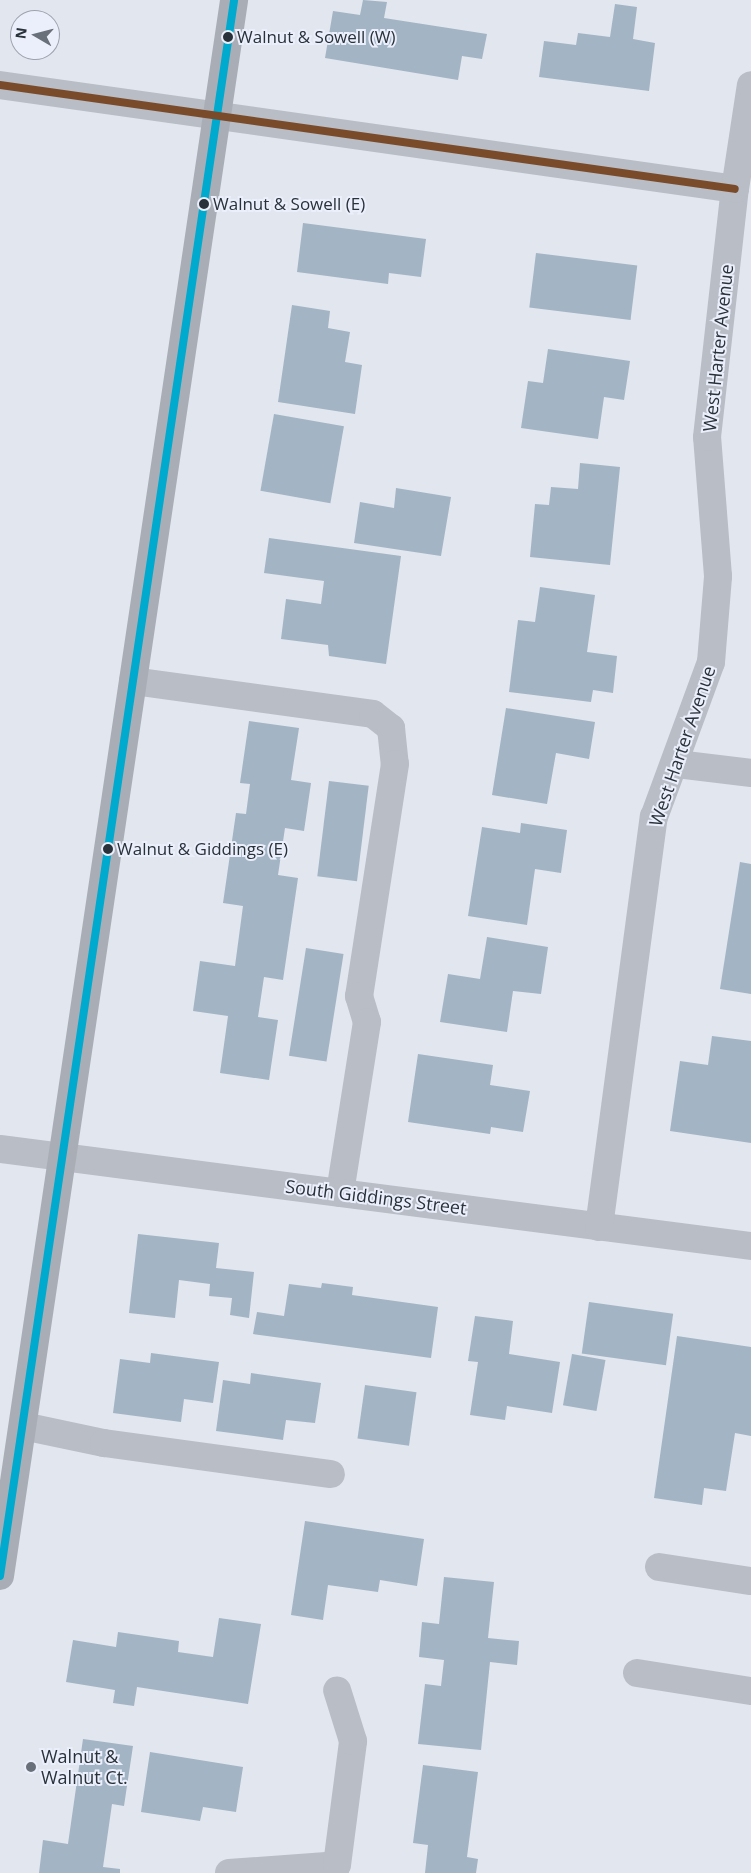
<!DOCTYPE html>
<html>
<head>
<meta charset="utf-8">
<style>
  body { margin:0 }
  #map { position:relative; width:751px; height:1873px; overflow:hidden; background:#e2e6ef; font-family:"Open Sans",sans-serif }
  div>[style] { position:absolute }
  .building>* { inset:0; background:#a3b4c4; transform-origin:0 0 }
  .minor>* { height:28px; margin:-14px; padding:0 14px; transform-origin:14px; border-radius:14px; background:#b8bdc6 }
  .major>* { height:28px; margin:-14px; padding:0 14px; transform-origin:14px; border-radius:14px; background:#a9aeb6 }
  .bus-1>* { height:8px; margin:-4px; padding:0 4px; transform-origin:4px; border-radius:4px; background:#00a9ce }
  .bus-2>* { height:8px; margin:-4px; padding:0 4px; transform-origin:4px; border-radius:4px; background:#7a4b2a }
  .dots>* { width:14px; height:14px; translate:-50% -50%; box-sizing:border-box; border:2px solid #ebeffb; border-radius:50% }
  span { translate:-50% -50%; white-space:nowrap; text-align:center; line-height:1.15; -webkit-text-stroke:4px #ebeffb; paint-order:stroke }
  .bus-label { font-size:17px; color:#29313a }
  .left { translate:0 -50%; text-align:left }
  .street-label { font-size:18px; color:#29313a }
  .poi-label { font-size:18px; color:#29313a }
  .north { position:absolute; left:10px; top:10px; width:50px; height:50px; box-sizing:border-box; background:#ebeffb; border:1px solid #9da3ae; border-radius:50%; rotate:278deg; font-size:14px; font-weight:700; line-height:20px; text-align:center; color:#29313a }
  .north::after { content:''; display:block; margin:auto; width:18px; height:22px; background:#6a7079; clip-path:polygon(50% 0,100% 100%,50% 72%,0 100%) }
</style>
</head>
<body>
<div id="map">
  <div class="building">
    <i style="clip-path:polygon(363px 0,387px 2px,384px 18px,487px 34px,482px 59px,462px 56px,458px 80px,325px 58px,333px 11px,360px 15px)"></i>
    <i style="clip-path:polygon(615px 4px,637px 7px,633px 39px,655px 43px,649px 91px,539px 77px,544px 41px,576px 45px,578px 33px,610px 37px)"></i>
    <i style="clip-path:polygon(303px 223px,426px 239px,421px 277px,389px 273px,388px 284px,297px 272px)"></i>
    <i style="left:536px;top:253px;width:102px;height:55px;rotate:7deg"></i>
    <i style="clip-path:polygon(292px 305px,330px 311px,328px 328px,350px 332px,345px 362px,362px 365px,355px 414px,278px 402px)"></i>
    <i style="clip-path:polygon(548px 349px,630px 361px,624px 400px,604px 397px,598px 439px,521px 428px,528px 381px,543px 383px)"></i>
    <i style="left:274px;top:414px;width:71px;height:78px;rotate:10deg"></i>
    <i style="clip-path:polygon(580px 463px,620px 467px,610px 565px,530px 557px,535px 504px,549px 505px,551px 487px,578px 489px)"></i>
    <i style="clip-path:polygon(396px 488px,451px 497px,441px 556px,354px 543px,360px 502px,394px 508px)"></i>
    <i style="clip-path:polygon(269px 538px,401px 556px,386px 664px,329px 656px,328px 645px,281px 639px,286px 599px,321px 604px,324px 581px,264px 573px)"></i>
    <i style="clip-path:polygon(540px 587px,595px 595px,587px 652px,617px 656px,613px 693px,593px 690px,591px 702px,509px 692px,518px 620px,535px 622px)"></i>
    <i style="clip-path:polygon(506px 708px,595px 722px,589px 759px,556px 753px,547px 804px,492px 795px)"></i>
    <i style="clip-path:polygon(249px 721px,299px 728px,291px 780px,311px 783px,304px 831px,285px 828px,278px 875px,298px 878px,283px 980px,264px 977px,258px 1017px,278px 1020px,269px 1080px,220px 1073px,228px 1016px,193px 1011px,200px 961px,235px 966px,243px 906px,223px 903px,236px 813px,246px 814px,250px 784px,240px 783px)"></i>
    <i style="left:329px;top:781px;width:40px;height:96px;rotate:7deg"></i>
    <i style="clip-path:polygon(521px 823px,567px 830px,561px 873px,535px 869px,527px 925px,468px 916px,482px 827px,520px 833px)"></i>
    <i style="clip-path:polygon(740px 862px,751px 864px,751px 994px,720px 989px)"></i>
    <i style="clip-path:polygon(487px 937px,548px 947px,541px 994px,513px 991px,507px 1032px,440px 1022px,448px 974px,480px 979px)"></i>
    <i style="left:306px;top:948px;width:38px;height:109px;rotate:9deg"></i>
    <i style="clip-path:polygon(712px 1036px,751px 1041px,751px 1143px,670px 1131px,680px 1061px,708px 1065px)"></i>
    <i style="clip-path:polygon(418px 1054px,493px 1065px,490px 1085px,530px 1091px,523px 1132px,491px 1127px,490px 1134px,408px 1122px)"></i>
    <i style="clip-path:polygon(138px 1234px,219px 1243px,216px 1268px,254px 1272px,249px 1318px,230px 1315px,232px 1298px,209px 1296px,210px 1284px,179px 1280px,175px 1318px,129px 1313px)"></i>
    <i style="clip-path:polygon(322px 1283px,353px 1287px,352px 1295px,438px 1307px,431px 1358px,253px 1334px,257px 1312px,284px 1316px,289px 1284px,321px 1288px)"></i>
    <i style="left:589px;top:1302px;width:85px;height:52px;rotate:8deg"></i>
    <i style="clip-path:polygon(475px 1316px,513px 1321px,509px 1354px,560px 1362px,552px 1413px,507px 1406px,505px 1420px,470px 1415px,478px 1362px,468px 1361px)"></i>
    <i style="clip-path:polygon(677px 1336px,751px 1347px,751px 1436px,735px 1433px,726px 1491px,704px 1488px,702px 1505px,654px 1498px)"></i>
    <i style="clip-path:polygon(151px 1353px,219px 1362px,213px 1403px,184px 1399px,181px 1422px,113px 1413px,120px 1359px,150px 1363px)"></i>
    <i style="left:572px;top:1354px;width:34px;height:52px;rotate:10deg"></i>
    <i style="clip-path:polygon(251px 1373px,321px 1383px,315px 1423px,286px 1420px,283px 1440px,216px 1431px,223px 1380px,250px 1384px)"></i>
    <i style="left:365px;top:1385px;width:52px;height:54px;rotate:8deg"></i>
    <i style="clip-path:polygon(305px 1521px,424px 1539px,417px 1586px,380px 1580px,378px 1592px,328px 1585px,323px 1620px,291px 1615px)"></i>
    <i style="clip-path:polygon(444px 1577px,494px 1582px,488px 1638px,519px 1641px,517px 1665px,490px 1662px,481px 1750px,418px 1744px,425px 1684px,441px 1686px,444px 1660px,419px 1657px,422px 1622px,439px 1624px)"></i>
    <i style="clip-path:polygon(219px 1618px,261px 1624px,248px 1704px,137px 1687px,134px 1706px,113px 1703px,115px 1690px,66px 1682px,73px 1640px,116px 1647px,118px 1632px,179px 1641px,178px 1652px,213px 1657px)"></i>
    <i style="clip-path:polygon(83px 1739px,133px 1746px,124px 1806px,112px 1804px,103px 1867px,120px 1869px,120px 1873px,39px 1873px,43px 1840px,68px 1844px)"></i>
    <i style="clip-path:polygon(150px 1752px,243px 1767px,236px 1812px,203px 1807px,200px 1821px,141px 1812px)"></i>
    <i style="clip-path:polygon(423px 1765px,478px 1772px,467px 1857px,478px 1859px,476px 1873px,425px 1873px,428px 1845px,413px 1843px)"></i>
  </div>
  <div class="minor">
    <i style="left:0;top:85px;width:742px;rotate:8.05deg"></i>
    <i style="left:133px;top:681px;width:242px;rotate:7.8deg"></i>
    <i style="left:373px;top:714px;width:23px;rotate:38deg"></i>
    <i style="left:391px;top:728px;width:36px;rotate:84deg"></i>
    <i style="left:395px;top:764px;width:235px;rotate:98.8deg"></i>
    <i style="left:359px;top:996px;width:27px;rotate:73deg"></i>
    <i style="left:367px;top:1022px;width:173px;rotate:99deg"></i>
    <i style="left:677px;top:764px;width:75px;rotate:6.9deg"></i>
    <i style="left:0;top:1149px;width:757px;rotate:7.36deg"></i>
    <i style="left:599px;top:1227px;width:414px;rotate:-82.4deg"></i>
    <i style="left:654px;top:817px;width:165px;rotate:-69.8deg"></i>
    <i style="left:711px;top:662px;width:86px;rotate:-85.3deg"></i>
    <i style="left:718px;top:576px;width:139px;rotate:-94.5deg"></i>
    <i style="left:707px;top:437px;width:250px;rotate:-83.6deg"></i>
    <i style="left:735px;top:189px;width:105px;rotate:-81.3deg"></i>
    <i style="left:23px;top:1426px;width:83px;rotate:11.9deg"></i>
    <i style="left:104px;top:1443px;width:229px;rotate:7.8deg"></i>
    <i style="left:659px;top:1567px;width:93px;rotate:8.7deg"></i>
    <i style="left:637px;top:1673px;width:115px;rotate:9deg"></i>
    <i style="left:229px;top:1873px;width:108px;rotate:-4.2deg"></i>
    <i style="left:337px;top:1865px;width:125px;rotate:-82.6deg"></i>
    <i style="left:353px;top:1741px;width:53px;rotate:-107.4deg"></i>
  </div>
  <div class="major">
    <i style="left:0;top:1576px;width:1593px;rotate:-81.55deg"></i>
  </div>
  <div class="bus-1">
    <i style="left:0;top:1576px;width:1593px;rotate:-81.55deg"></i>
  </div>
  <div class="bus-2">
    <i style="left:0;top:85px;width:742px;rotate:8.05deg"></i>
  </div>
  <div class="dots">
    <i style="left:228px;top:37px;background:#29313a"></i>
    <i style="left:204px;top:204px;background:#29313a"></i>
    <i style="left:108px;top:849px;background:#29313a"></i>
    <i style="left:31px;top:1767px;background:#6a7079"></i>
  </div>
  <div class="bus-label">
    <span class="left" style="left:237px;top:37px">Walnut &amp; Sowell (W)</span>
    <span class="left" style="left:213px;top:204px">Walnut &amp; Sowell (E)</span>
    <span class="left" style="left:117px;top:849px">Walnut &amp; Giddings (E)</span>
  </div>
  <div class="street-label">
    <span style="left:718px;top:348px;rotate:-84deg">West Harter Avenue</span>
    <span style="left:682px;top:746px;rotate:-71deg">West Harter Avenue</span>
    <span style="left:376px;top:1197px;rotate:7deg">South Giddings Street</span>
  </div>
  <div class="poi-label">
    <span class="left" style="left:41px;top:1767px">Walnut &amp;<br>Walnut Ct.</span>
  </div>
  <div class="north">N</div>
</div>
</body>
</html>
